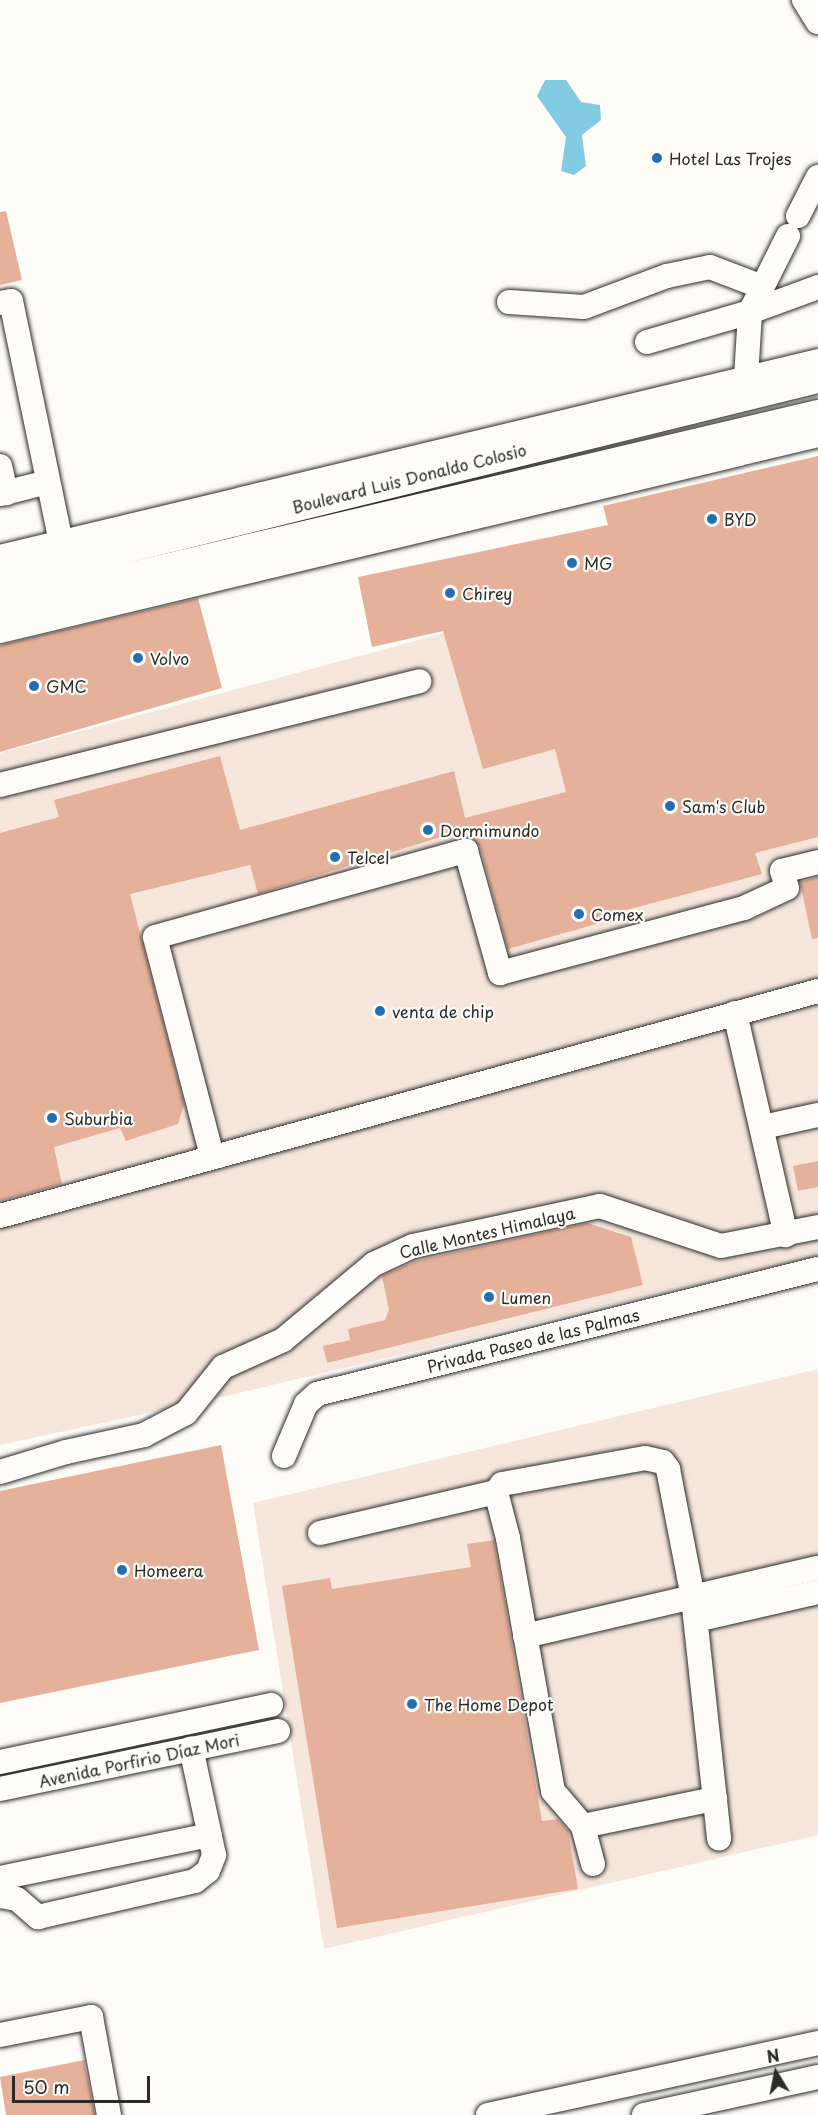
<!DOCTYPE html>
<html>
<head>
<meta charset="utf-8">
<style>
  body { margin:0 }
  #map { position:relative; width:818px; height:2115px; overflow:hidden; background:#fdfcf7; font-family:"Playpen Sans",sans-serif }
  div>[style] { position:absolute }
  .built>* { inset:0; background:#f6e6db }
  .water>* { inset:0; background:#82cce3 }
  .building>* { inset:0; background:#e6b19a }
  .roads { filter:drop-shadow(0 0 2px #2b2b2b) drop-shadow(0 0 2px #2b2b2b) }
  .minor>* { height:24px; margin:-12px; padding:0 12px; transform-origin:12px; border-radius:12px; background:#fdfcf7 }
  .major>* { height:30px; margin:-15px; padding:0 15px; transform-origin:15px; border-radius:15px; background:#fdfcf7 }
  .dots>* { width:16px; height:16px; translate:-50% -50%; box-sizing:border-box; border:3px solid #fdfcf7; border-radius:50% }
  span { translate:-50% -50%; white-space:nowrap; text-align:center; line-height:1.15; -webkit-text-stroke:4.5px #fdfcf7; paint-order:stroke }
  .poi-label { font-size:16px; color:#2b2b2b }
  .left { translate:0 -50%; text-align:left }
  .street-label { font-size:16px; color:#2b2b2b }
  .north { position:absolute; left:746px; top:2043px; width:60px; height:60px; -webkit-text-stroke:4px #fdfcf7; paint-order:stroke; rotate:350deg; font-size:16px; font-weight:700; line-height:24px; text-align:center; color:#2b2b2b }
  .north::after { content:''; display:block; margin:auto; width:21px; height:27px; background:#2b2b2b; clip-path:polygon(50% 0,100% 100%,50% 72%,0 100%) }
  .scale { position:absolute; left:12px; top:2076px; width:138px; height:27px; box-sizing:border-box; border:3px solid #2b2b2b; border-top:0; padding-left:8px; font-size:18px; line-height:21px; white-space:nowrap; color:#2b2b2b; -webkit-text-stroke:4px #fdfcf7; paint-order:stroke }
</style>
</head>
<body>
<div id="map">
  <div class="built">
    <i style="clip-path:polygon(818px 532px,818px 1256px,200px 1402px,0 1445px,0 753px)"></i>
    <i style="clip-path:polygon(818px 1369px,818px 1835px,324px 1949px,253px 1503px)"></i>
  </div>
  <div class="water">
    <i style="clip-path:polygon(545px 80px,566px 80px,581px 102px,600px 105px,601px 120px,582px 135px,586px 166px,574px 175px,561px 171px,566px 137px,537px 96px)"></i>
  </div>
  <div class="building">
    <i style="clip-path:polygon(6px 211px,22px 280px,0 285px,0 212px)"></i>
    <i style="clip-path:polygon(818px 456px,818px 837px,755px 853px,762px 874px,604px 916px,607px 921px,508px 949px,480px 847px,466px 829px,258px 894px,250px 865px,130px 894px,184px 1104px,178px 1124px,126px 1141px,120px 1128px,54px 1147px,62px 1184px,0 1201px,0 833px,59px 817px,54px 800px,220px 756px,240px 830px,454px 771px,465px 818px,566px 792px,555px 749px,483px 769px,443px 631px,372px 647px,358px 577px,608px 525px,603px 506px)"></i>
    <i style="clip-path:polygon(198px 598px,222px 688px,0 752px,0 645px)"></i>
    <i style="clip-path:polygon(818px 877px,818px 938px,812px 939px,800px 882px)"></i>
    <i style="clip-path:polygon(818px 1161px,818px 1187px,798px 1191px,793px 1166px)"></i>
    <i style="clip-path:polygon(587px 1223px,631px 1237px,643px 1285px,327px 1363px,323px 1346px,350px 1340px,348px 1329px,385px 1320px,389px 1310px,382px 1276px,416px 1261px)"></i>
    <i style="clip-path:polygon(221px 1445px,259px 1650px,0 1703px,0 1491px)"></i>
    <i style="clip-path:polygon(494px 1540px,542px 1821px,558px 1819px,568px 1831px,578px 1889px,337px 1928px,282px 1586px,330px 1578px,332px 1589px,471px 1567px,467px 1544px)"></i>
    <i style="clip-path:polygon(84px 2060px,95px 2115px,6px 2115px,0 2077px)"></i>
  </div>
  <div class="roads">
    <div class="minor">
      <i style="left:804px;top:0;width:26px;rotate:58deg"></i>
      <i style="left:798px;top:216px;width:44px;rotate:-62.9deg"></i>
      <i style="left:509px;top:302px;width:75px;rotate:3.8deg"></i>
      <i style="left:584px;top:307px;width:89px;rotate:-20.5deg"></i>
      <i style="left:667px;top:276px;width:44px;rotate:-11.8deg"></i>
      <i style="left:710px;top:267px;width:56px;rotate:21deg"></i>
      <i style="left:0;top:303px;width:11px;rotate:-10deg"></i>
      <i style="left:11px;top:301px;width:262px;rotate:78.3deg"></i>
      <i style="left:647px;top:342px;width:107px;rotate:-16.2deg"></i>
      <i style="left:750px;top:312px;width:85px;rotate:-63.4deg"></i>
      <i style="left:746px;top:378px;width:66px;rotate:-86.5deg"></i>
      <i style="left:750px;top:312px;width:72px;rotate:-20.2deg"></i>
      <i style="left:0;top:466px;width:28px;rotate:77deg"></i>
      <i style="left:0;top:494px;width:49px;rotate:-14deg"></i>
      <i style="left:0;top:557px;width:841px;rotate:-13.47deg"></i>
      <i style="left:0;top:631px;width:841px;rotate:-13.47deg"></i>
      <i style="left:0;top:785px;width:432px;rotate:-13.9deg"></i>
      <i style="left:735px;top:1013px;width:228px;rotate:77.1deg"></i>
      <i style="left:763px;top:1127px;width:56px;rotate:-12.3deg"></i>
      <i style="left:212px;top:1156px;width:226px;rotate:-104.6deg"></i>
      <i style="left:155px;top:937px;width:323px;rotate:-15.5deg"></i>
      <i style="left:466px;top:851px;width:127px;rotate:74.4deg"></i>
      <i style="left:500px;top:973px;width:253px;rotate:-14.9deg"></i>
      <i style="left:744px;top:908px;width:47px;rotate:-24.9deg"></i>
      <i style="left:787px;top:888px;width:18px;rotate:-106deg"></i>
      <i style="left:782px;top:871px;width:37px;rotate:-14deg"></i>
      <i style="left:0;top:1216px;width:848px;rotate:-15.38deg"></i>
      <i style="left:284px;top:1456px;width:56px;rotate:-67.1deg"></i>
      <i style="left:306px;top:1404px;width:15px;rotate:-42deg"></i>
      <i style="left:317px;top:1394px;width:516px;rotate:-14.01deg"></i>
      <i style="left:0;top:1472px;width:69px;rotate:-16.9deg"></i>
      <i style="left:66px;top:1452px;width:80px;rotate:-12.3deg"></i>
      <i style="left:144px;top:1435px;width:47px;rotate:-27.6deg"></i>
      <i style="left:186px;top:1413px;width:59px;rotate:-51.2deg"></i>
      <i style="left:223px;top:1367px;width:66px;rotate:-24.2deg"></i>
      <i style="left:283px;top:1340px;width:119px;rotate:-39.9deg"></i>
      <i style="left:374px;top:1264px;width:43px;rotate:-24.8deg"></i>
      <i style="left:413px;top:1246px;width:191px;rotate:-12.1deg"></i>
      <i style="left:600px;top:1206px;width:127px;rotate:18.3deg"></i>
      <i style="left:721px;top:1246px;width:99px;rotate:-11.1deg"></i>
      <i style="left:320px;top:1533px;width:181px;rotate:-13.1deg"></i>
      <i style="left:696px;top:1620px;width:125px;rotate:-12.9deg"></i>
      <i style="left:525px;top:1636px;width:301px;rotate:-13.1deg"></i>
      <i style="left:0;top:1762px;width:277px;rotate:-11.9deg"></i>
      <i style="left:0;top:1789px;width:284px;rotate:-11.8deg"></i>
      <i style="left:583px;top:1826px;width:135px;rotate:-11.6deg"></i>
      <i style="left:593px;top:1864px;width:39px;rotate:-105deg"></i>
      <i style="left:583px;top:1826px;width:46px;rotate:-130.6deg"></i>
      <i style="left:553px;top:1791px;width:257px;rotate:-100.1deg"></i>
      <i style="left:508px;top:1538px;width:48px;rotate:-104.6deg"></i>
      <i style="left:496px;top:1492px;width:10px;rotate:-53deg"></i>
      <i style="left:502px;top:1484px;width:145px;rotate:-10.3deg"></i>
      <i style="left:645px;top:1458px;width:18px;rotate:13deg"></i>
      <i style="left:663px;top:1462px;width:9px;rotate:54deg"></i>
      <i style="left:668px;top:1469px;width:131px;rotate:79deg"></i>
      <i style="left:693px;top:1598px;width:242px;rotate:83.8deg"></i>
      <i style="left:0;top:1878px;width:214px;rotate:-11.6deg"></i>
      <i style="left:0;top:1896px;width:17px;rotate:10deg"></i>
      <i style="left:17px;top:1899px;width:28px;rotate:41deg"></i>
      <i style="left:38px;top:1917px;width:161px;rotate:-12.9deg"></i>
      <i style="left:195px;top:1881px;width:16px;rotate:-38deg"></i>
      <i style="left:208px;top:1871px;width:17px;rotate:-69deg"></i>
      <i style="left:214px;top:1855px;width:109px;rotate:-102.1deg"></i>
      <i style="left:0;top:2035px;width:93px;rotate:-11.2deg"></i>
      <i style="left:91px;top:2017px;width:100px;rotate:79.6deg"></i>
      <i style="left:488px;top:2115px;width:338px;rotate:-12.3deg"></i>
      <i style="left:644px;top:2115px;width:178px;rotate:-12.3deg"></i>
    </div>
    <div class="major">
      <i style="left:0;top:579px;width:842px;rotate:-13.81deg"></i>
      <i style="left:0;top:608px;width:840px;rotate:-13.28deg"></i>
    </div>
  </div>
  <div class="dots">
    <i style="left:657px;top:158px;background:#1f6fb2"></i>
    <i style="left:712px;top:519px;background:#1f6fb2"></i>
    <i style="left:572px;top:563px;background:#1f6fb2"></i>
    <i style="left:450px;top:593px;background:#1f6fb2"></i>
    <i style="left:138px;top:658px;background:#1f6fb2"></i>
    <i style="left:34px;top:686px;background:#1f6fb2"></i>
    <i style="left:670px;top:806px;background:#1f6fb2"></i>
    <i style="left:428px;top:830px;background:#1f6fb2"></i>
    <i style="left:335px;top:857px;background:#1f6fb2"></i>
    <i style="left:579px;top:914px;background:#1f6fb2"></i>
    <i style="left:380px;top:1011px;background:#1f6fb2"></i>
    <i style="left:52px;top:1118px;background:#1f6fb2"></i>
    <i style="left:489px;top:1297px;background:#1f6fb2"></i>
    <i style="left:122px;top:1570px;background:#1f6fb2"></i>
    <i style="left:412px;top:1704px;background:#1f6fb2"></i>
  </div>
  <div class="poi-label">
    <span class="left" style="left:669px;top:158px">Hotel Las Trojes</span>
    <span class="left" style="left:724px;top:519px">BYD</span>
    <span class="left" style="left:584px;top:563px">MG</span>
    <span class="left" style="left:462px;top:593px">Chirey</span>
    <span class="left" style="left:150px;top:658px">Volvo</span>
    <span class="left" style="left:46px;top:686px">GMC</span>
    <span class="left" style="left:682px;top:806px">Sam's Club</span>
    <span class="left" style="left:440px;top:830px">Dormimundo</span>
    <span class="left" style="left:347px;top:857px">Telcel</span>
    <span class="left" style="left:591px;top:914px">Comex</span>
    <span class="left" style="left:392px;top:1011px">venta de chip</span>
    <span class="left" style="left:64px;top:1118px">Suburbia</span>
    <span class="left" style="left:501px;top:1297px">Lumen</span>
    <span class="left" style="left:134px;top:1570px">Homeera</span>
    <span class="left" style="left:424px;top:1704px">The Home Depot</span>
  </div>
  <div class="street-label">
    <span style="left:409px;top:478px;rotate:-14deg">Boulevard Luis Donaldo Colosio</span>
    <span style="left:487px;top:1232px;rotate:-13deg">Calle Montes Himalaya</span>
    <span style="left:533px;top:1340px;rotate:-14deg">Privada Paseo de las Palmas</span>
    <span style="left:139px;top:1760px;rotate:-12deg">Avenida Porfirio Díaz Mori</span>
  </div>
  <div class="north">N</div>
  <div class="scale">50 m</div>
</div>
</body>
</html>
